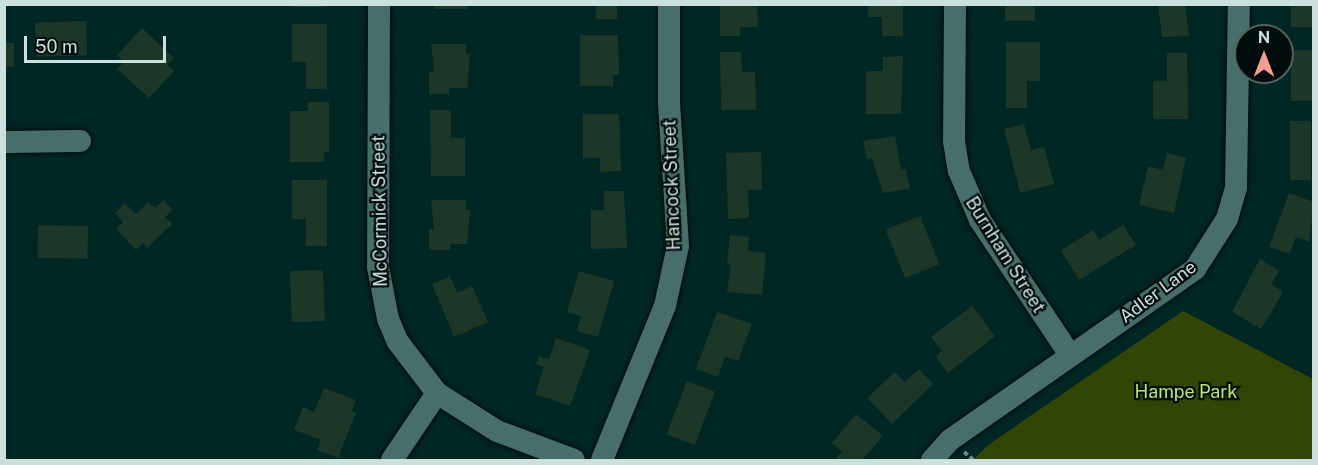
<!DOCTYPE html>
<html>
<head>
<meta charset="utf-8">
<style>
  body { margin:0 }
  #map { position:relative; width:1318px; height:465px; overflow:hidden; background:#002724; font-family:"Public Sans",sans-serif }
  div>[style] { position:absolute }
  .green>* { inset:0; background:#334504 }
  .building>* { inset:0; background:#1c3727; transform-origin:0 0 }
  .path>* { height:4px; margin-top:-2px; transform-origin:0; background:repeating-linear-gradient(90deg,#6b8886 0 4.5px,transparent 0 7.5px) }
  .roads { filter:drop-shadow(0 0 2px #000e0c) drop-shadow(0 0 2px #000e0c) }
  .street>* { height:22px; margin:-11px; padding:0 11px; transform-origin:11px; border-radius:11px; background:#476e6a }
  span { translate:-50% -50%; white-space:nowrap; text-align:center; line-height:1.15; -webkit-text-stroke:4.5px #010d0c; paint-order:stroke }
  .street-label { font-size:18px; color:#cce0de }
  .park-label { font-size:18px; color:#bde471 }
  .frame { position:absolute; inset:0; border:6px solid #cce0de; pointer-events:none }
  .north { position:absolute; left:1234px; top:24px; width:60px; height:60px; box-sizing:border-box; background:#010d0c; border:2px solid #526160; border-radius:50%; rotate:0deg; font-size:16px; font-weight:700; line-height:24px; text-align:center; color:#cce0de }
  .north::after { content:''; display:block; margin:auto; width:21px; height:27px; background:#f59d8e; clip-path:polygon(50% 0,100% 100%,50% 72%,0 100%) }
  .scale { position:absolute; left:24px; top:36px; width:142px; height:27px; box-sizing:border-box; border:3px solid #cce0de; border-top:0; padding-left:8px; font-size:18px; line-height:21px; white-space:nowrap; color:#cce0de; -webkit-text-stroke:4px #010d0c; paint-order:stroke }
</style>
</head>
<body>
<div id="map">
  <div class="green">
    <i style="clip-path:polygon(1183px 311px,1313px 379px,1313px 460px,973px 460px,988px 445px)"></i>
  </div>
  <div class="building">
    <i style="left:291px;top:4px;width:35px;height:3px"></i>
    <i style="left:434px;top:4px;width:34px;height:5px"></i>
    <i style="left:596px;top:4px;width:21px;height:15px"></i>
    <i style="clip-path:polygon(720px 4px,757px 4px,758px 27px,740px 27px,740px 36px,720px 36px)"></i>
    <i style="clip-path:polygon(868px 4px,903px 4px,903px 36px,882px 36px,882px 17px,868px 17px)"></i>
    <i style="left:1005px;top:4px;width:30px;height:17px"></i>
    <i style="clip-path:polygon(1158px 4px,1185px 4px,1189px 36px,1162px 37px)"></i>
    <i style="left:1291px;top:5px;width:23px;height:22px"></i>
    <i style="left:86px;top:21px;width:34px;height:51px;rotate:88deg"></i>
    <i style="clip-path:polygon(292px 24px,327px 24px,327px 89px,306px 89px,306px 62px,292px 62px)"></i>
    <i style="clip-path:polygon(142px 28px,174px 58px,167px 65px,174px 71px,149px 98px,117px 69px,124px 62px,117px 55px)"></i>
    <i style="clip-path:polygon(580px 35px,618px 35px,619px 75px,613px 75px,613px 86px,580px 86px)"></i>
    <i style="clip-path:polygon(1006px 42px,1040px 42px,1040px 81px,1027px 81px,1027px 108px,1006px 108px)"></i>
    <i style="left:4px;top:43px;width:10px;height:24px"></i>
    <i style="clip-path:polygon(431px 44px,466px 44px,466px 54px,470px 54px,467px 88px,449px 88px,449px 94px,429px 94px,429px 72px,434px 72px)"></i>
    <i style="left:1291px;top:50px;width:23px;height:51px"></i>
    <i style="clip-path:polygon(720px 52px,741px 52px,742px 72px,755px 72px,756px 110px,721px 110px)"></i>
    <i style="clip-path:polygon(1167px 53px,1187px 53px,1188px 119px,1153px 119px,1153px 81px,1167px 81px)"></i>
    <i style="clip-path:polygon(903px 56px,901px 114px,866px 114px,866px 71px,883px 71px,883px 57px)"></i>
    <i style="clip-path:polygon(308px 102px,329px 102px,329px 152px,324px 152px,324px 162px,290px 162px,290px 111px,308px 111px)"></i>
    <i style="clip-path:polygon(430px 110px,451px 110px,451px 138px,465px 138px,465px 176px,431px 176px)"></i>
    <i style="clip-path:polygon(583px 114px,619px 114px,621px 171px,600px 172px,600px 158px,583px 158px)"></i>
    <i style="left:1290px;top:121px;width:21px;height:59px"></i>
    <i style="clip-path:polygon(1024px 124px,1031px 150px,1044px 147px,1054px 184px,1020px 193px,1004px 129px)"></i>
    <i style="clip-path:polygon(895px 136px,901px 170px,906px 169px,910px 189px,883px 193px,872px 158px,867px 159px,863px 141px)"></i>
    <i style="clip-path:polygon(761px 152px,762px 190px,748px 190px,749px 218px,728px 219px,726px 153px)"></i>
    <i style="clip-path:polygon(1167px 153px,1186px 158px,1174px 213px,1139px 205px,1148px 166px,1163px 170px)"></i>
    <i style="clip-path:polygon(292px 180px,327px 180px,327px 246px,306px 246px,306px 219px,292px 219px)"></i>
    <i style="clip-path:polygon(604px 191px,624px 191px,627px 248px,591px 249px,591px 210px,604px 210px)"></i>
    <i style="clip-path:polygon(1289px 193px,1314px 202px,1309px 242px,1296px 237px,1289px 254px,1269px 247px)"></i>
    <i style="clip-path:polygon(163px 200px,173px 210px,165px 217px,172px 224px,147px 248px,143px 243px,136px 250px,116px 229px,123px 222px,115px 213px,125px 203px,136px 214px,148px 202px,155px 208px)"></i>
    <i style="clip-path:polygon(431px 200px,466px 200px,466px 210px,470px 210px,467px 244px,450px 244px,450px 250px,429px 250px,429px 229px,434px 229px)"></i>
    <i style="left:920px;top:216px;width:52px;height:37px;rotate:68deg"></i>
    <i style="left:38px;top:225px;width:50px;height:33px;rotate:1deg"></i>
    <i style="clip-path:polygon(1123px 225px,1136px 245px,1079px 280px,1061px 250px,1093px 230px,1099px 240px)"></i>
    <i style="clip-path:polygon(730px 235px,749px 237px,748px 251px,766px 253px,762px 295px,727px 292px,731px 264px,727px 264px)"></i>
    <i style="clip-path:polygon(1260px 259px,1279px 271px,1271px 284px,1283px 292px,1261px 329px,1232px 312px)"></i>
    <i style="left:323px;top:270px;width:51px;height:33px;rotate:88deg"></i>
    <i style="clip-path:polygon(579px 271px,614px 281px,598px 337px,577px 331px,581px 316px,567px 312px)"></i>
    <i style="clip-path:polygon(450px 276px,457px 293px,472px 286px,488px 322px,454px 337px,432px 284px)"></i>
    <i style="clip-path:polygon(972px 306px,995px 336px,948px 373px,936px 357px,942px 351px,931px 337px)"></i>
    <i style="clip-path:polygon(717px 312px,752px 324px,738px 361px,725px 357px,718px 377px,696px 369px)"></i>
    <i style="clip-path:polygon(556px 338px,590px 350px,570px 406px,535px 394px,544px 367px,536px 364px,539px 356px,549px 359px)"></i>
    <i style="clip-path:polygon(919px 369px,933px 384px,892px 424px,867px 398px,895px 372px,905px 382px)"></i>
    <i style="left:687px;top:381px;width:30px;height:57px;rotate:21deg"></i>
    <i style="clip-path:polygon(324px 388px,356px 400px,352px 411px,356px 413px,338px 458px,317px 450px,321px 440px,294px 430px,303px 407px,314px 412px)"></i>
    <i style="clip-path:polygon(856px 414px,883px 436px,862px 460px,835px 460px,842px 451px,832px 443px)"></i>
  </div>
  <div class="path">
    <i style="left:964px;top:452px;width:13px;rotate:39deg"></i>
  </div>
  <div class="roads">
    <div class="street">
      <i style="left:379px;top:4px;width:263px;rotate:90.2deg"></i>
      <i style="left:378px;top:267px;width:53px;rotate:79.1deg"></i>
      <i style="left:388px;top:319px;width:25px;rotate:67deg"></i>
      <i style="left:398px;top:342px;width:64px;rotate:52.6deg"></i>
      <i style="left:437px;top:393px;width:71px;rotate:32.3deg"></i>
      <i style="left:497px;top:431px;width:82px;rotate:20.6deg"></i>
      <i style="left:955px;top:4px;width:137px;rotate:90.4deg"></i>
      <i style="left:954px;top:141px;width:30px;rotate:81deg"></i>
      <i style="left:959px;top:171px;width:53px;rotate:66.8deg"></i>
      <i style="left:980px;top:220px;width:162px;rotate:56.3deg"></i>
      <i style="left:4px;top:142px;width:76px;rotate:-0.8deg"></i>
      <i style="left:392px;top:460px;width:81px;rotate:-56.1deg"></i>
      <i style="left:602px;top:460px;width:166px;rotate:-67.8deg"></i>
      <i style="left:665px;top:306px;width:61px;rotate:-77.8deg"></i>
      <i style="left:678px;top:246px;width:143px;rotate:-93.6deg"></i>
      <i style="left:669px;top:103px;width:99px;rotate:-90deg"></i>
      <i style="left:932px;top:460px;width:27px;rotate:-48deg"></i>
      <i style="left:950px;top:440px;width:299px;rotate:-34.9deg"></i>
      <i style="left:1195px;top:269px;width:59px;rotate:-57.4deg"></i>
      <i style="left:1227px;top:219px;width:33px;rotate:-74deg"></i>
      <i style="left:1236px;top:187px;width:183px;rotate:-89.1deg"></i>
    </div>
  </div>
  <div class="street-label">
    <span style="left:672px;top:185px;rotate:-92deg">Hancock Street</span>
    <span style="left:380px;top:211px;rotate:-91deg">McCormick Street</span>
    <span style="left:1005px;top:255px;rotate:58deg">Burnham Street</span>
    <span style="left:1158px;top:292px;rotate:-37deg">Adler Lane</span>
  </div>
  <div class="park-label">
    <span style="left:1186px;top:392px">Hampe Park</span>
  </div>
  <div class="frame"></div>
  <div class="north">N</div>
  <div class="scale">50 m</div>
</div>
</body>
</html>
